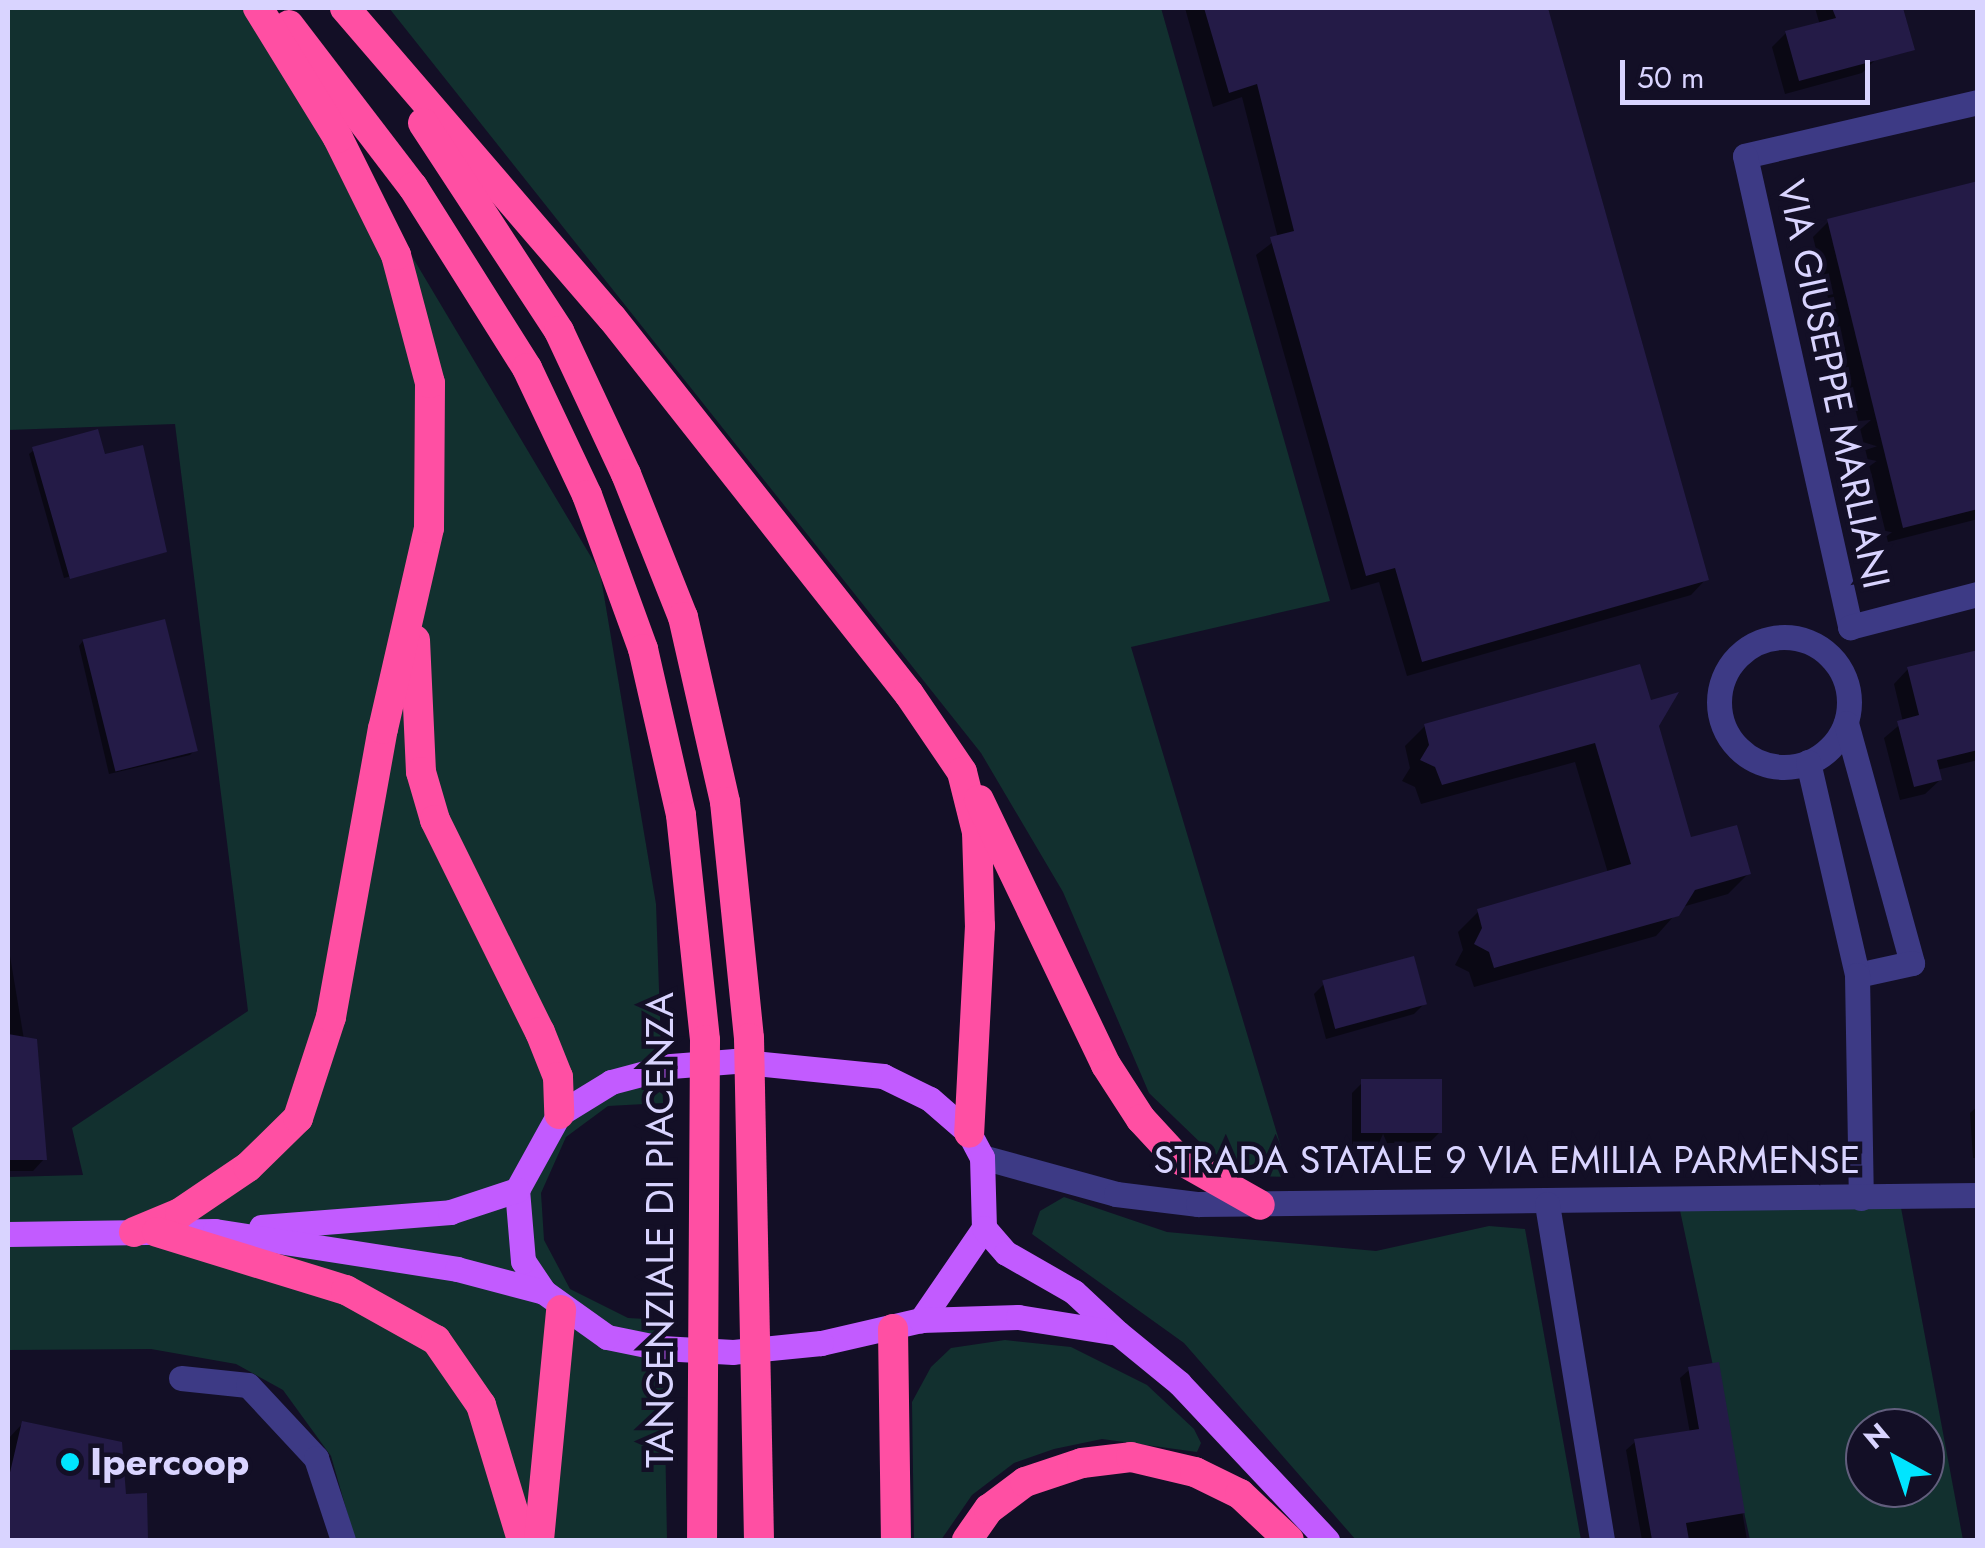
<!DOCTYPE html>
<html>
<head>
<meta charset="utf-8">
<style>
  body { margin:0 }
  #map { position:relative; width:1985px; height:1548px; overflow:hidden; background:#130f26; font-family:Jost,sans-serif }
  div>[style] { position:absolute }
  .green>* { inset:0; background:#12302f }
  .shadow>* { inset:0; background:#0007 }
  .building>* { inset:0; background:#241b47; transform-origin:0 0 }
  .minor>* { height:25px; margin:-12.5px; padding:0 12.5px; transform-origin:12.5px; border-radius:12.5px; background:#3d3a85 }
  .minor>.ring { margin:-12.5px; padding:0; box-sizing:content-box; background:none; border:25px solid #3d3a85; border-radius:50% }
  .major>* { height:25px; margin:-12.5px; padding:0 12.5px; transform-origin:12.5px; border-radius:12.5px; background:#c25bff }
  .highway>* { height:30px; margin:-15px; padding:0 15px; transform-origin:15px; border-radius:15px; background:#ff4fa3 }
  .highway-bridge>* { height:30px; margin:-15px; padding:0 15px; transform-origin:15px; border-radius:15px; background:#ff4fa3 }
  .dots>* { width:28px; height:28px; translate:-50% -50%; box-sizing:border-box; border:5px solid #130f26; border-radius:50% }
  span { translate:-50% -50%; white-space:nowrap; text-align:center; line-height:1.15; -webkit-text-stroke:9px #130f26; paint-order:stroke }
  .street-label { font-size:38px; color:#d9d4ff }
  .poi-label { font-size:38px; color:#d9d4ff; font-weight:700 }
  .left { translate:0 -50%; text-align:left }
  .frame { position:absolute; inset:0; border:10px solid #d9d4ff; pointer-events:none }
  .north { position:absolute; left:1845px; top:1408px; width:100px; height:100px; box-sizing:border-box; background:#130f26; border:2px solid #625e7d; border-radius:50%; rotate:320deg; font-size:28px; font-weight:700; line-height:40px; text-align:center; color:#d9d4ff }
  .north::after { content:''; display:block; margin:auto; width:35px; height:45px; background:#00e5ff; clip-path:polygon(50% 0,100% 100%,50% 72%,0 100%) }
  .scale { position:absolute; left:1620px; top:60px; width:250px; height:45px; box-sizing:border-box; border:5px solid #d9d4ff; border-top:0; padding-left:12px; font-size:30px; line-height:35px; white-space:nowrap; color:#d9d4ff; -webkit-text-stroke:8px #130f26; paint-order:stroke }
</style>
</head>
<body>
<div id="map">
  <div class="green">
    <i style="clip-path:polygon(8px 8px,245px 8px,360px 169px,600px 572px,656px 904px,663px 1103px,608px 1106px,566px 1137px,541px 1193px,544px 1240px,570px 1289px,628px 1318px,663px 1320px,667px 1540px,355px 1540px,331px 1456px,283px 1390px,236px 1364px,151px 1349px,8px 1350px,8px 1177px,83px 1175px,72px 1128px,248px 1011px,175px 424px,8px 430px)"></i>
    <i style="clip-path:polygon(389px 8px,1161px 8px,1330px 601px,1131px 647px,1290px 1177px,1251px 1176px,1206px 1148px,1149px 1093px,1063px 892px,981px 753px)"></i>
    <i style="clip-path:polygon(1064px 1197px,1167px 1232px,1376px 1251px,1489px 1226px,1525px 1229px,1581px 1540px,1356px 1540px,1184px 1343px,1032px 1234px,1040px 1211px)"></i>
    <i style="clip-path:polygon(evenodd,1899px 1197px,1963px 1540px,1750px 1540px,1678px 1201px,1899px 1197px,1865px 1428px,1925px 1428px,1925px 1488px,1865px 1488px,1865px 1428px)"></i>
    <i style="clip-path:polygon(1005px 1340px,1071px 1347px,1147px 1385px,1194px 1429px,1201px 1443px,1197px 1452px,1102px 1439px,1054px 1449px,1014px 1463px,972px 1495px,941px 1540px,914px 1540px,912px 1402px,931px 1367px,951px 1348px)"></i>
  </div>
  <div class="shadow">
    <i style="clip-path:polygon(1185px 8px,1545px 8px,1706px 579px,1691px 595px,1407px 676px,1379px 582px,1351px 590px,1256px 255px,1278px 238px,1242px 97px,1213px 107px)"></i>
    <i style="clip-path:polygon(1815px 8px,1861px 8px,1876px 59px,1862px 73px,1785px 94px,1772px 47px,1786px 33px,1820px 25px)"></i>
    <i style="clip-path:polygon(1978px 184px,1978px 519px,1888px 542px,1813px 237px,1828px 222px)"></i>
    <i style="clip-path:polygon(34px 450px,103px 457px,165px 552px,64px 578px,29px 454px)"></i>
    <i style="clip-path:polygon(83px 641px,194px 751px,190px 755px,109px 774px,79px 646px)"></i>
    <i style="clip-path:polygon(1978px 652px,1978px 760px,1937px 770px,1940px 780px,1925px 794px,1900px 800px,1884px 738px,1903px 722px,1894px 684px,1908px 669px)"></i>
    <i style="clip-path:polygon(1425px 726px,1656px 726px,1689px 840px,1748px 874px,1728px 894px,1682px 907px,1656px 936px,1474px 987px,1469px 972px,1455px 965px,1463px 950px,1458px 932px,1479px 911px,1608px 873px,1575px 762px,1421px 804px,1415px 787px,1402px 781px,1410px 768px,1405px 746px)"></i>
    <i style="clip-path:polygon(8px 944px,44px 1159px,33px 1171px,8px 1171px)"></i>
    <i style="clip-path:polygon(1324px 984px,1424px 1004px,1414px 1014px,1326px 1039px,1314px 994px)"></i>
    <i style="clip-path:polygon(1362px 1083px,1440px 1132px,1430px 1142px,1352px 1144px,1352px 1093px)"></i>
    <i style="clip-path:polygon(1978px 1106px,1978px 1158px,1973px 1158px,1970px 1113px)"></i>
    <i style="clip-path:polygon(1717px 1364px,1747px 1540px,1642px 1540px,1626px 1450px,1635px 1442px,1690px 1433px,1680px 1378px,1689px 1370px)"></i>
    <i style="clip-path:polygon(23px 1423px,124px 1496px,145px 1496px,145px 1540px,8px 1540px,8px 1439px)"></i>
  </div>
  <div class="building">
    <i style="clip-path:polygon(1204px 8px,1548px 8px,1709px 580px,1422px 662px,1395px 568px,1366px 576px,1270px 237px,1294px 231px,1257px 84px,1229px 93px)"></i>
    <i style="clip-path:polygon(1832px 8px,1903px 8px,1915px 50px,1799px 81px,1785px 31px,1836px 18px)"></i>
    <i style="clip-path:polygon(1978px 181px,1978px 509px,1903px 528px,1827px 219px)"></i>
    <i style="clip-path:polygon(98px 429px,105px 454px,143px 445px,167px 552px,70px 579px,32px 447px)"></i>
    <i style="left:165px;top:619px;width:136px;height:85px;rotate:76deg"></i>
    <i style="clip-path:polygon(1978px 650px,1978px 750px,1937px 760px,1942px 780px,1914px 787px,1897px 721px,1919px 715px,1907px 667px)"></i>
    <i style="clip-path:polygon(1640px 664px,1651px 700px,1679px 692px,1659px 726px,1691px 837px,1737px 825px,1751px 874px,1695px 890px,1679px 916px,1494px 968px,1489px 952px,1474px 944px,1482px 928px,1477px 909px,1631px 864px,1595px 743px,1442px 785px,1435px 767px,1420px 760px,1429px 745px,1424px 724px)"></i>
    <i style="left:1414px;top:956px;width:50px;height:95px;rotate:75deg"></i>
    <i style="clip-path:polygon(8px 1034px,37px 1039px,47px 1160px,8px 1160px)"></i>
    <i style="left:1442px;top:1079px;width:54px;height:81px;rotate:90deg"></i>
    <i style="clip-path:polygon(1719px 1362px,1745px 1513px,1686px 1523px,1689px 1540px,1652px 1540px,1634px 1439px,1699px 1429px,1688px 1367px)"></i>
    <i style="clip-path:polygon(22px 1421px,122px 1442px,126px 1494px,147px 1493px,148px 1540px,8px 1540px,8px 1481px)"></i>
  </div>
  <div class="minor">
    <i style="left:1978px;top:102px;width:239px;rotate:167deg"></i>
    <i style="left:1745px;top:156px;width:483px;rotate:77.4deg"></i>
    <i style="left:1850px;top:627px;width:132px;rotate:-14.5deg"></i>
    <i class="ring" style="left:1719px;top:637px;width:105px;height:105px"></i>
    <i style="left:1846px;top:723px;width:249px;rotate:74.6deg"></i>
    <i style="left:1912px;top:963px;width:56px;rotate:167.7deg"></i>
    <i style="left:1808px;top:762px;width:219px;rotate:77deg"></i>
    <i style="left:1857px;top:975px;width:223px;rotate:89deg"></i>
    <i style="left:982px;top:1157px;width:139px;rotate:15.4deg"></i>
    <i style="left:1116px;top:1194px;width:83px;rotate:7deg"></i>
    <i style="left:1198px;top:1204px;width:780px;rotate:-0.66deg"></i>
    <i style="left:1547px;top:1204px;width:340px;rotate:80.7deg"></i>
    <i style="left:181px;top:1378px;width:67px;rotate:6deg"></i>
    <i style="left:248px;top:1385px;width:100px;rotate:47deg"></i>
    <i style="left:316px;top:1458px;width:86px;rotate:71.8deg"></i>
  </div>
  <div class="major">
    <i style="left:735px;top:1061px;width:149px;rotate:5.8deg"></i>
    <i style="left:883px;top:1076px;width:52px;rotate:26.1deg"></i>
    <i style="left:930px;top:1099px;width:52px;rotate:41.1deg"></i>
    <i style="left:969px;top:1133px;width:27px;rotate:62deg"></i>
    <i style="left:982px;top:1157px;width:71px;rotate:88.4deg"></i>
    <i style="left:984px;top:1228px;width:112px;rotate:124.4deg"></i>
    <i style="left:921px;top:1320px;width:103px;rotate:167deg"></i>
    <i style="left:821px;top:1343px;width:88px;rotate:174.2deg"></i>
    <i style="left:733px;top:1352px;width:72px;rotate:-176.8deg"></i>
    <i style="left:661px;top:1348px;width:55px;rotate:-168.5deg"></i>
    <i style="left:607px;top:1337px;width:77px;rotate:-144.5deg"></i>
    <i style="left:544px;top:1292px;width:37px;rotate:-124deg"></i>
    <i style="left:523px;top:1261px;width:71px;rotate:-94.8deg"></i>
    <i style="left:517px;top:1190px;width:87px;rotate:-61.1deg"></i>
    <i style="left:559px;top:1114px;width:61px;rotate:-31.6deg"></i>
    <i style="left:611px;top:1082px;width:62px;rotate:-14.9deg"></i>
    <i style="left:671px;top:1066px;width:64px;rotate:-4.5deg"></i>
    <i style="left:261px;top:1227px;width:190px;rotate:-4.5deg"></i>
    <i style="left:450px;top:1212px;width:71px;rotate:-18.2deg"></i>
    <i style="left:984px;top:1228px;width:33px;rotate:49deg"></i>
    <i style="left:1006px;top:1253px;width:78px;rotate:29.8deg"></i>
    <i style="left:1074px;top:1292px;width:60px;rotate:43deg"></i>
    <i style="left:8px;top:1234px;width:207px;rotate:-0.8deg"></i>
    <i style="left:215px;top:1231px;width:245px;rotate:8.9deg"></i>
    <i style="left:457px;top:1269px;width:90px;rotate:14.8deg"></i>
    <i style="left:921px;top:1320px;width:97px;rotate:-1.8deg"></i>
    <i style="left:1018px;top:1317px;width:101px;rotate:9.1deg"></i>
    <i style="left:1118px;top:1333px;width:79px;rotate:39.3deg"></i>
    <i style="left:1179px;top:1383px;width:216px;rotate:46.7deg"></i>
  </div>
  <div class="highway">
    <i style="left:345px;top:8px;width:409px;rotate:49.3deg"></i>
    <i style="left:612px;top:318px;width:479px;rotate:51.7deg"></i>
    <i style="left:909px;top:694px;width:94px;rotate:55.8deg"></i>
    <i style="left:962px;top:772px;width:62px;rotate:76deg"></i>
    <i style="left:977px;top:832px;width:94px;rotate:88.2deg"></i>
    <i style="left:980px;top:926px;width:207px;rotate:93deg"></i>
    <i style="left:289px;top:25px;width:204px;rotate:52.6deg"></i>
    <i style="left:413px;top:187px;width:214px;rotate:57.8deg"></i>
    <i style="left:527px;top:368px;width:140px;rotate:64.7deg"></i>
    <i style="left:423px;top:123px;width:249px;rotate:56.8deg"></i>
    <i style="left:559px;top:331px;width:158px;rotate:64.9deg"></i>
    <i style="left:415px;top:640px;width:132px;rotate:87.4deg"></i>
    <i style="left:421px;top:772px;width:50px;rotate:73.7deg"></i>
    <i style="left:435px;top:820px;width:237px;rotate:63.7deg"></i>
    <i style="left:540px;top:1032px;width:48px;rotate:68.2deg"></i>
    <i style="left:558px;top:1077px;width:37px;rotate:88deg"></i>
    <i style="left:979px;top:800px;width:294px;rotate:64.4deg"></i>
    <i style="left:1106px;top:1065px;width:64px;rotate:57.1deg"></i>
    <i style="left:1141px;top:1119px;width:53px;rotate:47.3deg"></i>
    <i style="left:1177px;top:1158px;width:95px;rotate:29.5deg"></i>
    <i style="left:134px;top:1232px;width:50px;rotate:-22.4deg"></i>
    <i style="left:180px;top:1213px;width:82px;rotate:-34.1deg"></i>
    <i style="left:248px;top:1167px;width:70px;rotate:-44.4deg"></i>
    <i style="left:298px;top:1118px;width:106px;rotate:-71.9deg"></i>
    <i style="left:331px;top:1017px;width:293px;rotate:-79.8deg"></i>
    <i style="left:383px;top:729px;width:206px;rotate:-77.1deg"></i>
    <i style="left:429px;top:528px;width:145px;rotate:-89.6deg"></i>
    <i style="left:430px;top:383px;width:132px;rotate:-104.9deg"></i>
    <i style="left:396px;top:255px;width:131px;rotate:-116.4deg"></i>
    <i style="left:338px;top:138px;width:153px;rotate:-121.6deg"></i>
    <i style="left:157px;top:1232px;width:198px;rotate:17.1deg"></i>
    <i style="left:346px;top:1290px;width:103px;rotate:29.1deg"></i>
    <i style="left:436px;top:1340px;width:79px;rotate:55.3deg"></i>
    <i style="left:481px;top:1405px;width:141px;rotate:73.1deg"></i>
    <i style="left:893px;top:1329px;width:211px;rotate:89.2deg"></i>
    <i style="left:539px;top:1540px;width:231px;rotate:-84.5deg"></i>
    <i style="left:967px;top:1540px;width:38px;rotate:-55deg"></i>
    <i style="left:989px;top:1509px;width:45px;rotate:-36.9deg"></i>
    <i style="left:1025px;top:1482px;width:60px;rotate:-18.4deg"></i>
    <i style="left:1082px;top:1463px;width:49px;rotate:-7deg"></i>
    <i style="left:1131px;top:1457px;width:66px;rotate:13.2deg"></i>
    <i style="left:1195px;top:1472px;width:50px;rotate:26.1deg"></i>
    <i style="left:1240px;top:1494px;width:67px;rotate:43.2deg"></i>
  </div>
  <div class="highway-bridge">
    <i style="left:626px;top:474px;width:154px;rotate:68.3deg"></i>
    <i style="left:683px;top:617px;width:190px;rotate:77.2deg"></i>
    <i style="left:725px;top:802px;width:237px;rotate:84.2deg"></i>
    <i style="left:749px;top:1038px;width:502px;rotate:88.86deg"></i>
    <i style="left:587px;top:495px;width:164px;rotate:70deg"></i>
    <i style="left:643px;top:649px;width:170px;rotate:77.1deg"></i>
    <i style="left:681px;top:815px;width:226px;rotate:83.9deg"></i>
    <i style="left:705px;top:1040px;width:500px;rotate:90.34deg"></i>
  </div>
  <div class="dots">
    <i style="left:70px;top:1462px;background:#00e5ff"></i>
  </div>
  <div class="street-label">
    <span style="left:1834px;top:384px;rotate:78deg">VIA GIUSEPPE MARLIANI</span>
    <span style="left:1507px;top:1160px">STRADA STATALE 9 VIA EMILIA PARMENSE</span>
    <span style="left:660px;top:1230px;rotate:-90deg">TANGENZIALE DI PIACENZA</span>
  </div>
  <div class="poi-label">
    <span class="left" style="left:90px;top:1462px">Ipercoop</span>
  </div>
  <div class="frame"></div>
  <div class="north">N</div>
  <div class="scale">50 m</div>
</div>
</body>
</html>
